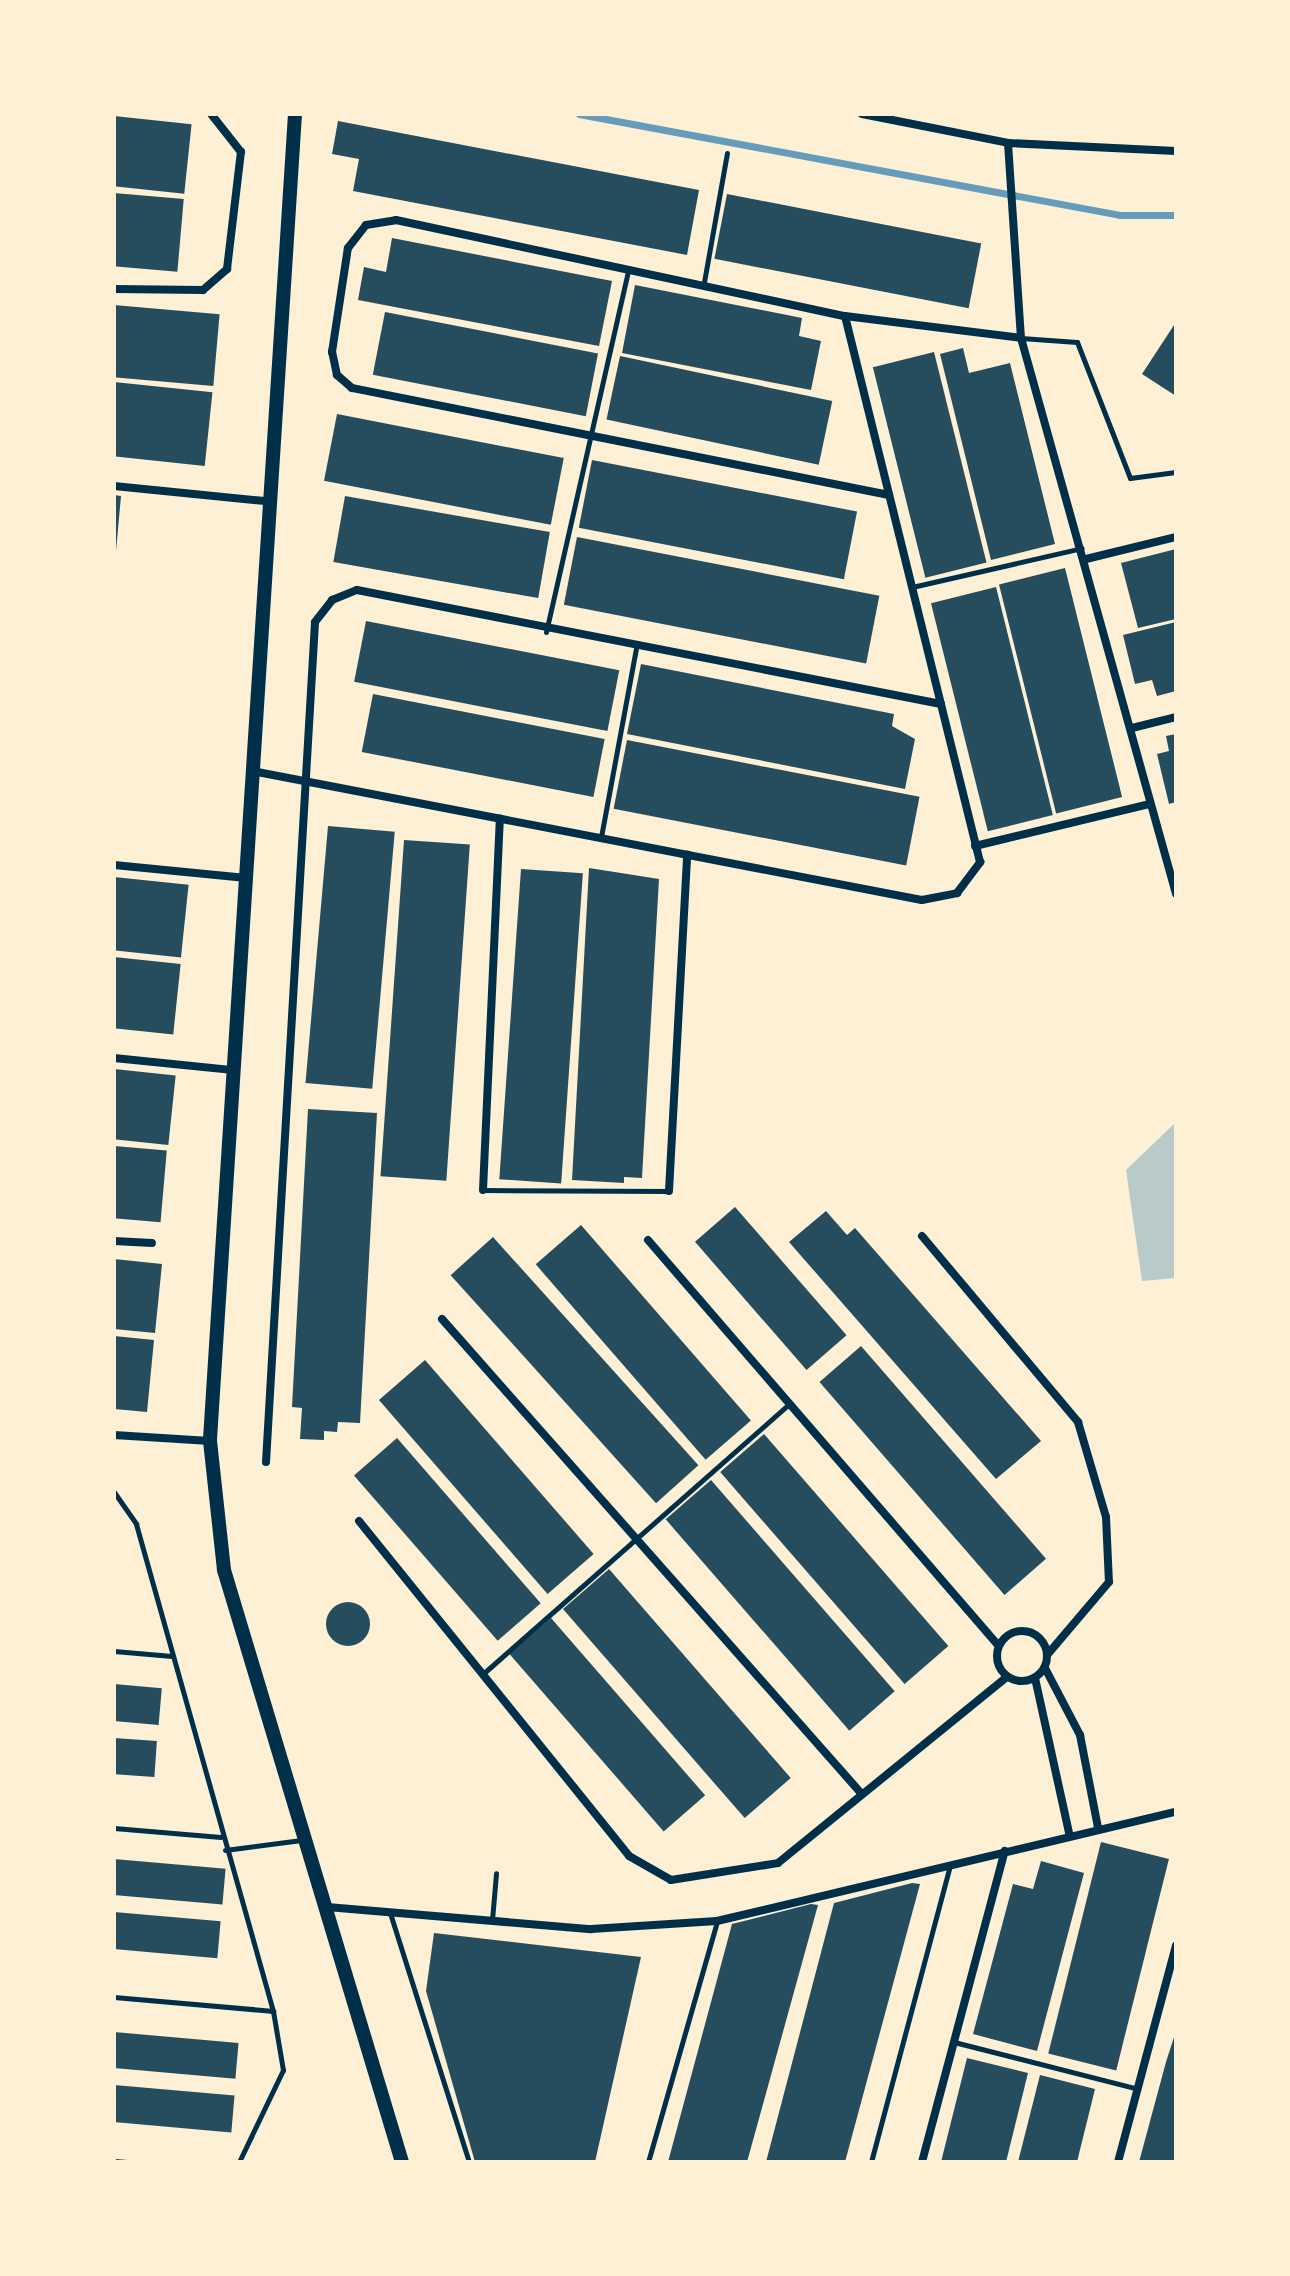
<!DOCTYPE html>
<html>
<head>
<meta charset="utf-8">
<style>
  body { margin:0 }
  #map { position:relative; width:1290px; height:2276px; overflow:hidden; background:#fdf0d5; font-family:Rubik,sans-serif }
  div>[style] { position:absolute }
  .green>* { inset:0; background:#b9caca }
  .stream>* { height:7px; margin:-3.5px; padding:0 3.5px; transform-origin:3.5px; border-radius:3.5px; background:#669bbc }
  .building>* { inset:0; background:#264d5e; transform-origin:0 0 }
  .round { border-radius:50% }
  .service>* { height:5px; margin:-2.5px; padding:0 2.5px; transform-origin:2.5px; border-radius:2.5px; background:#003049 }
  .minor>* { height:8px; margin:-4px; padding:0 4px; transform-origin:4px; border-radius:4px; background:#003049 }
  .minor>.ring { margin:-4px; padding:0; box-sizing:content-box; background:none; border:8px solid #003049; border-radius:50% }
  .tertiary>* { height:14px; margin:-7px; padding:0 7px; transform-origin:7px; border-radius:7px; background:#003049 }
  span { translate:-50% -50%; white-space:nowrap; text-align:center; line-height:1.15; -webkit-text-stroke:6px #fdf0d5; paint-order:stroke }
  .frame { position:absolute; inset:0; border:116px solid #fdf0d5; pointer-events:none }
</style>
</head>
<body>
<div id="map">
  <div class="green">
    <i style="clip-path:polygon(1176px 1122px,1176px 1278px,1142px 1281px,1126px 1170px)"></i>
  </div>
  <div class="stream">
    <i style="left:579px;top:114px;width:550px;rotate:10.57deg"></i>
    <i style="left:1120px;top:215px;width:56px"></i>
  </div>
  <div class="building">
    <i style="left:114px;top:116px;width:78px;height:70px;rotate:6deg"></i>
    <i style="clip-path:polygon(338px 121px,699px 190px,687px 255px,353px 191px,359px 159px,332px 154px)"></i>
    <i style="left:114px;top:193px;width:70px;height:73px;rotate:5deg"></i>
    <i style="left:727px;top:194px;width:259px;height:66px;rotate:11deg"></i>
    <i style="clip-path:polygon(392px 238px,612px 281px,599px 346px,358px 300px,364px 267px,386px 272px)"></i>
    <i style="clip-path:polygon(635px 285px,802px 318px,799px 336px,821px 341px,811px 390px,622px 353px)"></i>
    <i style="left:114px;top:305px;width:106px;height:72px;rotate:5deg"></i>
    <i style="left:385px;top:312px;width:217px;height:64px;rotate:11deg"></i>
    <i style="clip-path:polygon(1176px 322px,1176px 396px,1142px 374px)"></i>
    <i style="clip-path:polygon(963px 348px,969px 373px,1010px 363px,1055px 544px,991px 560px,940px 354px)"></i>
    <i style="left:934px;top:352px;width:217px;height:63px;rotate:76deg"></i>
    <i style="left:620px;top:356px;width:217px;height:65px;rotate:12deg"></i>
    <i style="left:114px;top:382px;width:99px;height:74px;rotate:6deg"></i>
    <i style="left:337px;top:414px;width:231px;height:68px;rotate:11deg"></i>
    <i style="left:592px;top:460px;width:270px;height:69px;rotate:11deg"></i>
    <i style="clip-path:polygon(114px 495px,121px 496px,116px 551px,114px 551px)"></i>
    <i style="left:345px;top:496px;width:208px;height:67px;rotate:10deg"></i>
    <i style="left:577px;top:537px;width:308px;height:69px;rotate:11deg"></i>
    <i style="clip-path:polygon(1176px 549px,1176px 619px,1138px 628px,1121px 563px)"></i>
    <i style="left:1065px;top:568px;width:236px;height:68px;rotate:76deg"></i>
    <i style="left:996px;top:587px;width:235px;height:67px;rotate:76deg"></i>
    <i style="left:366px;top:621px;width:258px;height:62px;rotate:11deg"></i>
    <i style="clip-path:polygon(1176px 622px,1176px 691px,1157px 696px,1152px 680px,1135px 684px,1123px 635px)"></i>
    <i style="clip-path:polygon(641px 664px,894px 714px,892px 726px,915px 739px,905px 789px,627px 734px)"></i>
    <i style="left:373px;top:694px;width:236px;height:59px;rotate:11deg"></i>
    <i style="clip-path:polygon(1176px 734px,1176px 802px,1169px 804px,1157px 754px,1169px 751px,1166px 736px)"></i>
    <i style="left:627px;top:740px;width:298px;height:70px;rotate:11deg"></i>
    <i style="left:328px;top:826px;width:67px;height:258px;rotate:5deg"></i>
    <i style="left:404px;top:840px;width:66px;height:337px;rotate:4deg"></i>
    <i style="clip-path:polygon(589px 868px,659px 879px,642px 1178px,624px 1177px,624px 1183px,572px 1180px)"></i>
    <i style="left:521px;top:869px;width:62px;height:311px;rotate:4deg"></i>
    <i style="left:114px;top:877px;width:75px;height:73px;rotate:6deg"></i>
    <i style="left:114px;top:957px;width:67px;height:71px;rotate:6deg"></i>
    <i style="left:114px;top:1069px;width:62px;height:70px;rotate:6deg"></i>
    <i style="clip-path:polygon(308px 1109px,377px 1113px,360px 1423px,338px 1422px,337px 1432px,324px 1431px,324px 1440px,300px 1439px,302px 1408px,292px 1407px)"></i>
    <i style="left:114px;top:1146px;width:53px;height:72px;rotate:5deg"></i>
    <i style="left:735px;top:1207px;width:170px;height:53px;rotate:49deg"></i>
    <i style="clip-path:polygon(826px 1211px,847px 1235px,855px 1228px,1041px 1441px,996px 1479px,789px 1242px)"></i>
    <i style="left:581px;top:1225px;width:259px;height:60px;rotate:49deg"></i>
    <i style="left:493px;top:1237px;width:307px;height:57px;rotate:48deg"></i>
    <i style="clip-path:polygon(114px 1259px,162px 1264px,155px 1333px,114px 1329px)"></i>
    <i style="clip-path:polygon(114px 1336px,154px 1340px,147px 1412px,114px 1409px)"></i>
    <i style="left:861px;top:1346px;width:282px;height:55px;rotate:49deg"></i>
    <i style="left:425px;top:1360px;width:257px;height:61px;rotate:49deg"></i>
    <i style="left:764px;top:1434px;width:281px;height:58px;rotate:49deg"></i>
    <i style="left:397px;top:1438px;width:219px;height:57px;rotate:49deg"></i>
    <i style="left:711px;top:1480px;width:280px;height:60px;rotate:49deg"></i>
    <i style="left:609px;top:1569px;width:277px;height:61px;rotate:49deg"></i>
    <i class="round" style="left:326px;top:1602px;width:44px;height:44px"></i>
    <i style="left:551px;top:1618px;width:235px;height:55px;rotate:49deg"></i>
    <i style="left:114px;top:1684px;width:48px;height:37px;rotate:5deg"></i>
    <i style="left:114px;top:1738px;width:43px;height:36px;rotate:4deg"></i>
    <i style="left:1101px;top:1842px;width:70px;height:218px;rotate:14deg"></i>
    <i style="left:114px;top:1859px;width:112px;height:36px;rotate:5deg"></i>
    <i style="clip-path:polygon(1041px 1861px,1084px 1873px,1037px 2051px,973px 2034px,1013px 1884px,1033px 1889px)"></i>
    <i style="clip-path:polygon(912px 1883px,920px 1884px,845px 2162px,766px 2162px,834px 1903px)"></i>
    <i style="clip-path:polygon(811px 1904px,818px 1905px,747px 2162px,668px 2162px,732px 1924px)"></i>
    <i style="left:114px;top:1912px;width:107px;height:37px;rotate:5deg"></i>
    <i style="clip-path:polygon(434px 1933px,641px 1957px,595px 2162px,475px 2162px,426px 1991px)"></i>
    <i style="clip-path:polygon(1176px 2031px,1176px 2162px,1139px 2162px,1166px 2062px)"></i>
    <i style="left:114px;top:2032px;width:125px;height:36px;rotate:5deg"></i>
    <i style="clip-path:polygon(967px 2058px,1028px 2073px,1006px 2162px,941px 2162px)"></i>
    <i style="clip-path:polygon(1040px 2075px,1095px 2089px,1077px 2162px,1018px 2162px)"></i>
    <i style="left:114px;top:2085px;width:121px;height:37px;rotate:5deg"></i>
  </div>
  <div class="service">
    <i style="left:704px;top:282px;width:131px;rotate:-79.9deg"></i>
    <i style="left:1021px;top:338px;width:56px;rotate:4.1deg"></i>
    <i style="left:1077px;top:342px;width:146px;rotate:68.7deg"></i>
    <i style="left:1130px;top:478px;width:46px;rotate:-7.4deg"></i>
    <i style="left:912px;top:587px;width:174px;rotate:-12.9deg"></i>
    <i style="left:546px;top:632px;width:371px;rotate:-77.2deg"></i>
    <i style="left:601px;top:837px;width:192px;rotate:-79.5deg"></i>
    <i style="left:483px;top:1190px;width:186px;rotate:0.3deg"></i>
    <i style="left:114px;top:1492px;width:39px;rotate:55deg"></i>
    <i style="left:136px;top:1524px;width:506px;rotate:74.29deg"></i>
    <i style="left:273px;top:2011px;width:60px;rotate:80.4deg"></i>
    <i style="left:283px;top:2070px;width:102px;rotate:115.6deg"></i>
    <i style="left:114px;top:1651px;width:58px;rotate:4.9deg"></i>
    <i style="left:485px;top:1672px;width:405px;rotate:-41.4deg"></i>
    <i style="left:114px;top:1828px;width:107px;rotate:4.8deg"></i>
    <i style="left:225px;top:1850px;width:77px;rotate:-7.5deg"></i>
    <i style="left:390px;top:1913px;width:261px;rotate:72.4deg"></i>
    <i style="left:492px;top:1920px;width:47px;rotate:-85.1deg"></i>
    <i style="left:114px;top:1997px;width:160px;rotate:5deg"></i>
    <i style="left:954px;top:2042px;width:190px;rotate:14.3deg"></i>
    <i style="left:114px;top:2161px;width:13px;rotate:4deg"></i>
    <i style="left:648px;top:2162px;width:251px;rotate:-74deg"></i>
    <i style="left:871px;top:2162px;width:307px;rotate:-75.1deg"></i>
  </div>
  <div class="minor">
    <i style="left:862px;top:114px;width:149px;rotate:11.2deg"></i>
    <i style="left:1008px;top:143px;width:168px;rotate:2.7deg"></i>
    <i style="left:1008px;top:143px;width:195px;rotate:86.2deg"></i>
    <i style="left:1021px;top:338px;width:577px;rotate:74.42deg"></i>
    <i style="left:114px;top:289px;width:89px;rotate:0.6deg"></i>
    <i style="left:203px;top:290px;width:32px;rotate:-41deg"></i>
    <i style="left:227px;top:269px;width:118px;rotate:-83.2deg"></i>
    <i style="left:241px;top:152px;width:48px;rotate:-128.3deg"></i>
    <i style="left:114px;top:486px;width:152px;rotate:5.7deg"></i>
    <i style="left:889px;top:495px;width:548px;rotate:-168.73deg"></i>
    <i style="left:352px;top:388px;width:20px;rotate:-139deg"></i>
    <i style="left:337px;top:375px;width:24px;rotate:-102deg"></i>
    <i style="left:332px;top:352px;width:105px;rotate:-81.3deg"></i>
    <i style="left:348px;top:248px;width:29px;rotate:-52deg"></i>
    <i style="left:366px;top:225px;width:30px;rotate:-9deg"></i>
    <i style="left:396px;top:220px;width:459px;rotate:12.1deg"></i>
    <i style="left:845px;top:316px;width:177px;rotate:7.1deg"></i>
    <i style="left:1086px;top:559px;width:93px;rotate:-13.7deg"></i>
    <i style="left:1132px;top:728px;width:45px;rotate:-14deg"></i>
    <i style="left:252px;top:771px;width:682px;rotate:10.9deg"></i>
    <i style="left:922px;top:900px;width:36px;rotate:-11deg"></i>
    <i style="left:957px;top:893px;width:39px;rotate:-53deg"></i>
    <i style="left:980px;top:862px;width:562px;rotate:-103.89deg"></i>
    <i style="left:975px;top:846px;width:180px;rotate:-13.5deg"></i>
    <i style="left:114px;top:865px;width:133px;rotate:5.6deg"></i>
    <i style="left:114px;top:1058px;width:120px;rotate:5.8deg"></i>
    <i style="left:483px;top:1190px;width:372px;rotate:-87.4deg"></i>
    <i style="left:669px;top:1191px;width:337px;rotate:-86.9deg"></i>
    <i style="left:922px;top:1236px;width:243px;rotate:50deg"></i>
    <i style="left:1078px;top:1422px;width:99px;rotate:73.6deg"></i>
    <i style="left:1106px;top:1517px;width:65px;rotate:87.4deg"></i>
    <i style="left:1109px;top:1582px;width:94px;rotate:130.3deg"></i>
    <i style="left:648px;top:1240px;width:535px;rotate:49.17deg"></i>
    <i style="left:114px;top:1241px;width:38px;rotate:3deg"></i>
    <i style="left:442px;top:1319px;width:631px;rotate:48.53deg"></i>
    <i style="left:114px;top:1435px;width:96px;rotate:3.6deg"></i>
    <i style="left:266px;top:1462px;width:841px;rotate:-86.66deg"></i>
    <i style="left:315px;top:622px;width:28px;rotate:-52deg"></i>
    <i style="left:332px;top:600px;width:27px;rotate:-22deg"></i>
    <i style="left:357px;top:590px;width:595px;rotate:11.05deg"></i>
    <i style="left:359px;top:1521px;width:430px;rotate:51.1deg"></i>
    <i style="left:629px;top:1856px;width:48px;rotate:29.7deg"></i>
    <i style="left:671px;top:1880px;width:108px;rotate:-9deg"></i>
    <i style="left:778px;top:1863px;width:295px;rotate:-39.1deg"></i>
    <i class="ring" style="left:997px;top:1631px;width:42px;height:42px"></i>
    <i style="left:1045px;top:1668px;width:76px;rotate:62.4deg"></i>
    <i style="left:1080px;top:1735px;width:95px;rotate:79deg"></i>
    <i style="left:1035px;top:1678px;width:159px;rotate:77.6deg"></i>
    <i style="left:327px;top:1907px;width:265px;rotate:4.8deg"></i>
    <i style="left:591px;top:1929px;width:126px;rotate:-3.6deg"></i>
    <i style="left:717px;top:1921px;width:472px;rotate:-13.4deg"></i>
    <i style="left:922px;top:2162px;width:322px;rotate:-75.1deg"></i>
    <i style="left:1118px;top:2162px;width:224px;rotate:-75deg"></i>
  </div>
  <div class="tertiary">
    <i style="left:295px;top:114px;width:1330px;rotate:93.67deg"></i>
    <i style="left:210px;top:1441px;width:130px;rotate:83.8deg"></i>
    <i style="left:224px;top:1570px;width:618px;rotate:73.27deg"></i>
  </div>
  <div class="frame"></div>
</div>
</body>
</html>
